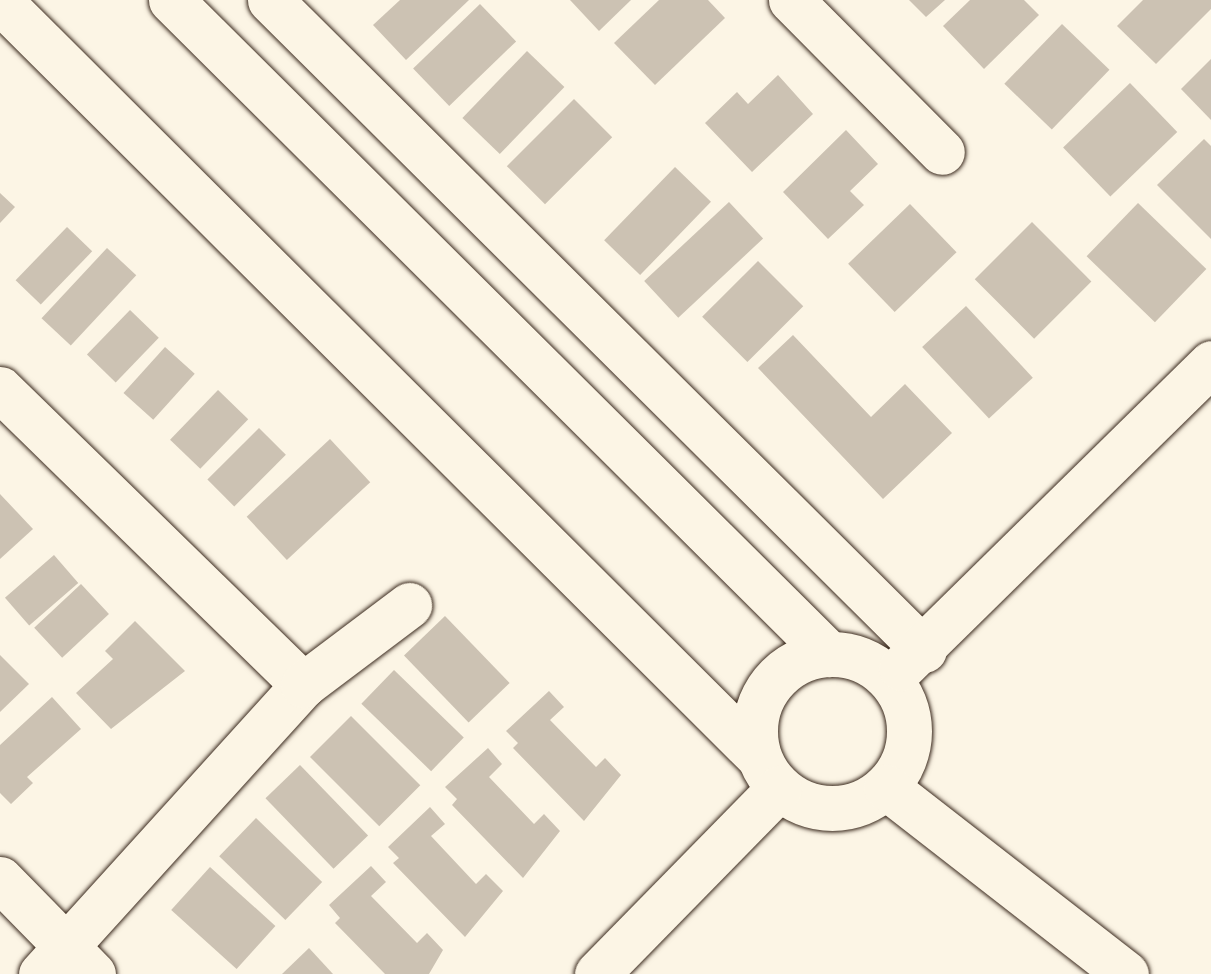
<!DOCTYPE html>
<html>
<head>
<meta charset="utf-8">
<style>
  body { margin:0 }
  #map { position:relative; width:1211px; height:974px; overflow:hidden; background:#fcf5e5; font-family:Delius,sans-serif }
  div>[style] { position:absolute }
  .building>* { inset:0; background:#ccc2b3; transform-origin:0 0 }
  .roads { filter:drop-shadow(0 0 2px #3b2a1e) drop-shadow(0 0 2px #3b2a1e) }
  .street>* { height:45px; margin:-22.5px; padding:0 22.5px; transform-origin:22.5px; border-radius:22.5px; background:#fcf5e5 }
  .street>.ring { margin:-22.5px; padding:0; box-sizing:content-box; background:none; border:45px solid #fcf5e5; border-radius:50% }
  span { translate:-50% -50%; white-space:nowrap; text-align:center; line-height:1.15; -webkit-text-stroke:9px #fcf5e5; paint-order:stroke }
</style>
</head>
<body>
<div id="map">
  <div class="building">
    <i style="clip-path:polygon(400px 0,469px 0,406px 60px,373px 25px)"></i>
    <i style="clip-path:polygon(570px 0,631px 0,599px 31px)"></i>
    <i style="clip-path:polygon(659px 0,708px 0,725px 18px,655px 85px,614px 43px)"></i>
    <i style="clip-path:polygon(909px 0,945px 0,926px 17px)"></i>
    <i style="clip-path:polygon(970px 0,1024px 0,1039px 15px,984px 69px,943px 26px)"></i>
    <i style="clip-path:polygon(1143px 0,1211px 0,1211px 9px,1156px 64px,1117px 26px)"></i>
    <i style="left:480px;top:4px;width:52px;height:93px;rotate:46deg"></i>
    <i style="left:1062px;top:24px;width:66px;height:83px;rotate:44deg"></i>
    <i style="left:527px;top:51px;width:52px;height:93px;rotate:44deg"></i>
    <i style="clip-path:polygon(1211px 59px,1211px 120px,1181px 89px)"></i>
    <i style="clip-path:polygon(778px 75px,813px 114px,752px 172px,705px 123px,737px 92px,748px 104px)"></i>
    <i style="left:1130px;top:83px;width:68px;height:93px;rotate:46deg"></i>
    <i style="left:574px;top:99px;width:54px;height:95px;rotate:45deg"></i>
    <i style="clip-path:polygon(846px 130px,878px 164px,850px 191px,864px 205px,828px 239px,783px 192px)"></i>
    <i style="clip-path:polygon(1204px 139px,1211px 146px,1211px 239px,1157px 185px)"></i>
    <i style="left:675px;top:167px;width:50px;height:102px;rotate:44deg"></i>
    <i style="clip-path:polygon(0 193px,15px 207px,0 223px)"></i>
    <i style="left:729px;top:202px;width:50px;height:116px;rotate:47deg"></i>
    <i style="left:1138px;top:203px;width:95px;height:74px;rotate:44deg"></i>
    <i style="left:910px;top:204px;width:67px;height:86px;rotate:46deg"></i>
    <i style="left:1032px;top:222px;width:84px;height:81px;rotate:45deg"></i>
    <i style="left:67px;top:227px;width:35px;height:74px;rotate:44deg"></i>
    <i style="left:107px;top:248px;width:40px;height:96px;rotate:43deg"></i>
    <i style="left:758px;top:261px;width:64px;height:79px;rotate:45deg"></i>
    <i style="left:966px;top:306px;width:98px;height:60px;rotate:47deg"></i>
    <i style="left:130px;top:310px;width:40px;height:62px;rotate:44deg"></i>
    <i style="clip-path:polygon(793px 335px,871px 417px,905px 384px,952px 433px,883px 499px,758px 368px)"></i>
    <i style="left:165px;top:347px;width:40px;height:62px;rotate:42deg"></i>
    <i style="left:218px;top:390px;width:42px;height:69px;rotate:44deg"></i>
    <i style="left:259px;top:428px;width:38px;height:73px;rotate:45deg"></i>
    <i style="left:330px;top:439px;width:59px;height:114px;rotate:47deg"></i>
    <i style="clip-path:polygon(0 494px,33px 529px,0 559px)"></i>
    <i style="left:54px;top:555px;width:37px;height:65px;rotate:49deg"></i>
    <i style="left:81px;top:584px;width:41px;height:64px;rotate:47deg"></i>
    <i style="left:445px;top:616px;width:93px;height:57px;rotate:46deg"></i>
    <i style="clip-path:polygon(135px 621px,185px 671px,111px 729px,76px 693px,113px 659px,105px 651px)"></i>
    <i style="clip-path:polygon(0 655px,29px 684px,0 712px)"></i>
    <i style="left:394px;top:670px;width:97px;height:47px;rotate:44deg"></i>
    <i style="clip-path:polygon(549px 691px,564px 707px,550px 720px,596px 767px,605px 758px,621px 775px,584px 821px,513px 748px,518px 743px,506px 731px)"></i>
    <i style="clip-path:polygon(52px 697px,81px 729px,27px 777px,33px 783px,11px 804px,0 793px,0 745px)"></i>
    <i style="left:351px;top:716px;width:98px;height:58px;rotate:45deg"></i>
    <i style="clip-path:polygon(488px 748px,502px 764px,489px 777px,534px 824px,544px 814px,560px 831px,523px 878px,452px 805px,457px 799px,445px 787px)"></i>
    <i style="left:300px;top:765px;width:98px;height:48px;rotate:46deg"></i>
    <i style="clip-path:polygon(430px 807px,445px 824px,431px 836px,476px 884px,486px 874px,503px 891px,465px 937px,393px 863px,399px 858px,388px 847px)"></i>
    <i style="left:256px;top:818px;width:92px;height:53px;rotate:44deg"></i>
    <i style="clip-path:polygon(371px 866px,386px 882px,371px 896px,417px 943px,427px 933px,443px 950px,429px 974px,385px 974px,335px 923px,340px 918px,329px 905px)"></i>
    <i style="left:210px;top:867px;width:88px;height:58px;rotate:42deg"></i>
    <i style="clip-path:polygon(309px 948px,333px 974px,282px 974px)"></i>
  </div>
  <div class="roads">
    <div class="street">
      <i style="left:171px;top:0;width:928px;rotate:44.83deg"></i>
      <i style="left:270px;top:0;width:922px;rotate:44.82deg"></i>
      <i style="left:791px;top:0;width:214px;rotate:45.2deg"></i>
      <i style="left:0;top:1px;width:1070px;rotate:44.89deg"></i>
      <i style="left:0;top:389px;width:424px;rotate:44.3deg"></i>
      <i class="ring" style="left:755px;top:654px;width:109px;height:109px"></i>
      <i style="left:901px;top:668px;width:435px;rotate:-44.5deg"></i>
      <i style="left:886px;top:787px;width:304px;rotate:37.9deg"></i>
      <i style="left:0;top:879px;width:133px;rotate:45.6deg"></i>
      <i style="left:41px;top:974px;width:390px;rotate:-47.8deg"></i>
      <i style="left:303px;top:685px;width:133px;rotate:-37deg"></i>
      <i style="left:597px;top:974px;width:260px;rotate:-45.6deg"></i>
    </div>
  </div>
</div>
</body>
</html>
